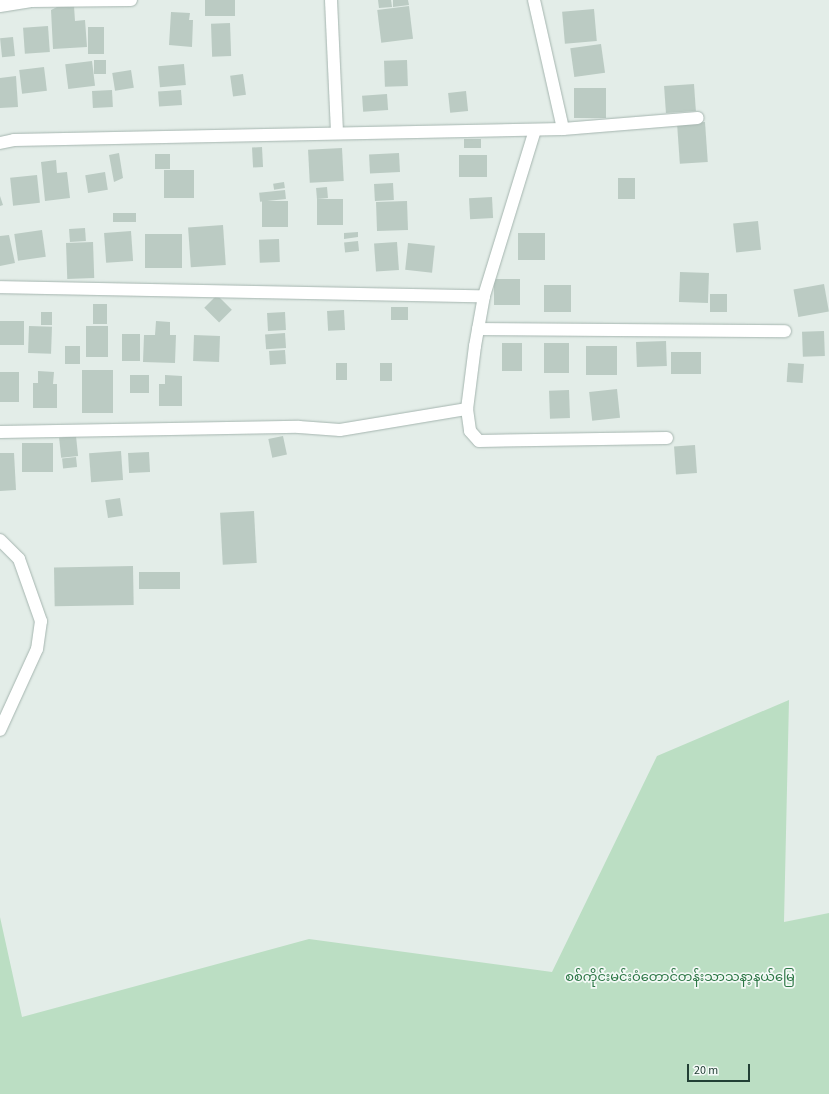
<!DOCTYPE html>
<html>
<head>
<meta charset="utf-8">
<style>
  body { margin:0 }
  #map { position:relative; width:829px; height:1094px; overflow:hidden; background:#e3ede8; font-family:"Source Sans 3","Noto Sans Myanmar",sans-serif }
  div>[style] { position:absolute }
  .green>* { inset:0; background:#bbdec3 }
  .building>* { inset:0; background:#bbcbc3; transform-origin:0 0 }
  .roads { filter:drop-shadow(0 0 1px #a5b5af) drop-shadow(0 0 1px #a5b5af) }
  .minor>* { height:12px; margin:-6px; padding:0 6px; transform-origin:6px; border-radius:6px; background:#fff }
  span { translate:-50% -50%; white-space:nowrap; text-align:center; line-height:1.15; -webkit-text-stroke:3.5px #f3f9f6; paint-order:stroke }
  .park-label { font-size:13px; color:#2b7644 }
  .scale { position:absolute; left:687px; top:1064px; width:63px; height:18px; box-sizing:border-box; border:2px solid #223f35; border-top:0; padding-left:5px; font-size:12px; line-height:14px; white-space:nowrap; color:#223f35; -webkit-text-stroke:3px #f3f9f6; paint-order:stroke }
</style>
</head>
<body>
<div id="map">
  <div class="green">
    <i style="clip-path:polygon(789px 700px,784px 922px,829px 913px,829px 1094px,0 1094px,0 917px,22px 1017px,309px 939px,552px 972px,657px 756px)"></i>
  </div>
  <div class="building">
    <i style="left:205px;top:0;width:30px;height:16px"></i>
    <i style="clip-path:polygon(378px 0,391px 0,392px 7px,379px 8px)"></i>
    <i style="clip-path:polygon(393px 0,408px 0,409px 5px,393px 7px)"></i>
    <i style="clip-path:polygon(74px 6px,75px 21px,85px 20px,87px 47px,53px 49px,51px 10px,57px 7px)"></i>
    <i style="left:409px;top:6px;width:33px;height:32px;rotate:83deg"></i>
    <i style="left:594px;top:9px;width:32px;height:32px;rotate:85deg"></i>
    <i style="clip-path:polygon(171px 12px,190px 13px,189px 20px,193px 20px,192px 47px,169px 45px)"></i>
    <i style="left:230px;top:23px;width:33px;height:19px;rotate:88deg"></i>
    <i style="left:48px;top:26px;width:26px;height:25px;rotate:86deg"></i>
    <i style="left:88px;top:27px;width:16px;height:27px"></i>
    <i style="left:13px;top:37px;width:19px;height:13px;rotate:84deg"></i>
    <i style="left:601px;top:44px;width:29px;height:31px;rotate:82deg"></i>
    <i style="left:94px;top:60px;width:12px;height:14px"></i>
    <i style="left:407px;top:60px;width:26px;height:23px;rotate:88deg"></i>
    <i style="left:92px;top:61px;width:25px;height:27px;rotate:83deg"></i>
    <i style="left:184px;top:64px;width:21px;height:26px;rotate:85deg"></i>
    <i style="left:44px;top:67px;width:24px;height:25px;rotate:83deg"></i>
    <i style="left:131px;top:70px;width:18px;height:19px;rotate:81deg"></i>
    <i style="left:243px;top:74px;width:21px;height:13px;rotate:82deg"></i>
    <i style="clip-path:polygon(16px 76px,18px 107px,0 108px,0 78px)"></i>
    <i style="left:694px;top:84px;width:27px;height:30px;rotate:86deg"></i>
    <i style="left:574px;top:88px;width:32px;height:30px"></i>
    <i style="left:112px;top:90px;width:17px;height:20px;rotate:87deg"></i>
    <i style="left:181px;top:90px;width:15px;height:23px;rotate:86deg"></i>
    <i style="left:466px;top:91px;width:20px;height:18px;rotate:84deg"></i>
    <i style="left:387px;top:94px;width:16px;height:25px;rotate:86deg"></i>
    <i style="left:705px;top:122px;width:40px;height:28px;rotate:86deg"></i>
    <i style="left:481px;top:139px;width:9px;height:17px;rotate:90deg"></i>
    <i style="left:262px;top:147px;width:20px;height:10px;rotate:87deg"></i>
    <i style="left:342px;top:148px;width:33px;height:34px;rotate:87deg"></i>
    <i style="clip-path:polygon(119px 153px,123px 178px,114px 182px,109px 155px)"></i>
    <i style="left:399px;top:153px;width:19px;height:30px;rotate:87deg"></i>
    <i style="left:155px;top:154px;width:15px;height:15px"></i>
    <i style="left:487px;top:155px;width:22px;height:28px;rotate:90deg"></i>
    <i style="clip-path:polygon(56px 160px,57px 173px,67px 172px,70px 198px,45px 201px,41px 162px)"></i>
    <i style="left:164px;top:170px;width:30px;height:28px"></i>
    <i style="left:105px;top:172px;width:18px;height:20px;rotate:81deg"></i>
    <i style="left:37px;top:175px;width:28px;height:27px;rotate:84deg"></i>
    <i style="left:618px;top:178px;width:17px;height:21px"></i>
    <i style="left:284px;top:182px;width:6px;height:11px;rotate:81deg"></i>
    <i style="left:393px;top:183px;width:17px;height:19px;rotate:87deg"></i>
    <i style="left:327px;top:187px;width:11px;height:11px;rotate:85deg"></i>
    <i style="left:285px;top:190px;width:9px;height:26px;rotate:84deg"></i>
    <i style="clip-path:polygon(0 196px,3px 205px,0 206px)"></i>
    <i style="left:492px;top:197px;width:21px;height:23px;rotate:87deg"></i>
    <i style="left:317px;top:199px;width:26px;height:26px"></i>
    <i style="left:288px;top:201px;width:26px;height:26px;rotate:90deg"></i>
    <i style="left:407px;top:201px;width:29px;height:31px;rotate:88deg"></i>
    <i style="left:113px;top:213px;width:23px;height:9px"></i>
    <i style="left:758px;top:221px;width:29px;height:25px;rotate:84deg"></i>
    <i style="left:223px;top:225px;width:40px;height:35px;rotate:86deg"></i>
    <i style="left:85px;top:228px;width:13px;height:16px;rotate:86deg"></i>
    <i style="left:42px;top:230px;width:27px;height:28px;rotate:82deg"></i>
    <i style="left:131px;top:231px;width:30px;height:27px;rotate:86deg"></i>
    <i style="clip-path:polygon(358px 232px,358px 237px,344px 239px,344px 233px)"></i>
    <i style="left:518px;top:233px;width:27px;height:27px"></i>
    <i style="left:145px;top:234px;width:37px;height:34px"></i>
    <i style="clip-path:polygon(9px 235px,15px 263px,0 266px,0 236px)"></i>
    <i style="left:279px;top:239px;width:23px;height:20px;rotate:88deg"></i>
    <i style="left:358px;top:241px;width:10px;height:14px;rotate:84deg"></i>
    <i style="left:93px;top:242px;width:36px;height:27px;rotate:88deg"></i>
    <i style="left:397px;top:242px;width:28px;height:23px;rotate:86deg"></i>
    <i style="left:408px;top:243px;width:27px;height:27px;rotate:6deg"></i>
    <i style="left:680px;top:272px;width:29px;height:30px;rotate:2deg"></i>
    <i style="left:494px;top:279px;width:26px;height:26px"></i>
    <i style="left:824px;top:284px;width:28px;height:31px;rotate:80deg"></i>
    <i style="left:544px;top:285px;width:27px;height:27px"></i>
    <i style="left:710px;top:294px;width:17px;height:18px"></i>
    <i style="left:217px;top:295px;width:21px;height:18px;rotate:45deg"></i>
    <i style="left:93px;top:304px;width:14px;height:20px"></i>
    <i style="left:391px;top:307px;width:17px;height:13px"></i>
    <i style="left:344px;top:310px;width:20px;height:17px;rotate:87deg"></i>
    <i style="left:41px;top:312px;width:11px;height:13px"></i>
    <i style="left:285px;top:312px;width:18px;height:18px;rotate:87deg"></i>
    <i style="left:0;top:321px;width:24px;height:24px"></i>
    <i style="clip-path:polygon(156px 321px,170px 322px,170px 335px,176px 335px,175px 363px,143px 362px,144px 335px,155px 335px)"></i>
    <i style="left:29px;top:326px;width:23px;height:27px;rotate:2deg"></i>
    <i style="left:86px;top:326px;width:22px;height:31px"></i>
    <i style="left:824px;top:331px;width:25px;height:22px;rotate:88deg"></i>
    <i style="left:285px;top:333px;width:15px;height:20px;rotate:86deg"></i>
    <i style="left:122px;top:334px;width:18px;height:27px"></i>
    <i style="left:194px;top:335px;width:26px;height:26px;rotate:2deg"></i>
    <i style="left:666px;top:341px;width:25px;height:30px;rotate:88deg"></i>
    <i style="left:522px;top:343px;width:28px;height:20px;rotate:90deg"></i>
    <i style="left:544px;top:343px;width:25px;height:30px"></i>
    <i style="left:65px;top:346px;width:15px;height:18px"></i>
    <i style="left:586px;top:346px;width:31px;height:29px"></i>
    <i style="left:285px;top:350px;width:14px;height:16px;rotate:86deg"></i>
    <i style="left:671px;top:352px;width:30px;height:22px"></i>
    <i style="left:336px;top:363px;width:11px;height:17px"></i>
    <i style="left:380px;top:363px;width:12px;height:18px"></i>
    <i style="left:788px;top:363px;width:16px;height:19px;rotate:4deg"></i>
    <i style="left:82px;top:370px;width:31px;height:43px"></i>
    <i style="clip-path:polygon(38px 371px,54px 372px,53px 384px,57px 384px,57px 408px,33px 408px,33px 383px,38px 383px)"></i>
    <i style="left:0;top:372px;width:19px;height:30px"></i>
    <i style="left:130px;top:375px;width:19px;height:18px"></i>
    <i style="clip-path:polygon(165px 375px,182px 376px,182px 406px,159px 406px,159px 384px,165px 384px)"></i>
    <i style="left:617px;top:389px;width:29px;height:28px;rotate:84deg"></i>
    <i style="left:569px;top:390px;width:28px;height:20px;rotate:88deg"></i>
    <i style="left:76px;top:436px;width:20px;height:17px;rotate:84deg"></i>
    <i style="left:283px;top:436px;width:19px;height:15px;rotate:78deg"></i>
    <i style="left:22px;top:443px;width:31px;height:29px"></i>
    <i style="left:695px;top:445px;width:28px;height:21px;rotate:86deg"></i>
    <i style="left:121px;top:451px;width:29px;height:32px;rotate:86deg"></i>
    <i style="left:149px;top:452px;width:20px;height:21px;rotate:87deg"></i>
    <i style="clip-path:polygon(0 453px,14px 453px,16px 490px,0 491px)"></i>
    <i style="left:76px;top:457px;width:10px;height:14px;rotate:84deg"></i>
    <i style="left:120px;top:498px;width:18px;height:15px;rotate:81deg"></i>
    <i style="left:254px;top:511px;width:52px;height:34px;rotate:87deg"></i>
    <i style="left:133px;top:566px;width:39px;height:79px;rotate:89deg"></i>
    <i style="left:180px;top:572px;width:17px;height:41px;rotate:90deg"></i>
  </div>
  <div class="roads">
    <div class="minor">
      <i style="left:331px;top:0;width:133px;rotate:87.4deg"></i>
      <i style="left:534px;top:0;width:132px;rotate:77.3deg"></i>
      <i style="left:0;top:6px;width:30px;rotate:-9deg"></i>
      <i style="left:30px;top:1px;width:101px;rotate:-0.6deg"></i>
      <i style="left:535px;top:130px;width:174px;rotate:107.1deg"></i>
      <i style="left:484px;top:296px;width:51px;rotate:100.2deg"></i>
      <i style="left:475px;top:346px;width:64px;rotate:97.2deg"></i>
      <i style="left:467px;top:409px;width:22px;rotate:82deg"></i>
      <i style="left:470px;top:431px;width:13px;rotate:48deg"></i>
      <i style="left:479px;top:441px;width:188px;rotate:-0.9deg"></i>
      <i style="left:0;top:143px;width:14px;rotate:-12deg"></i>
      <i style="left:14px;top:140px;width:549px;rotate:-1.15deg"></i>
      <i style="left:563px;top:129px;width:135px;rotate:-4.7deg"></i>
      <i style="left:0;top:287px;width:484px;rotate:1.1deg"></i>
      <i style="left:478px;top:329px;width:307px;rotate:0.4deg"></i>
      <i style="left:0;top:432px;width:299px;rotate:-1deg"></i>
      <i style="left:299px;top:427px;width:41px;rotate:4.2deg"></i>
      <i style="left:340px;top:430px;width:129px;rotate:-9.4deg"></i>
      <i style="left:0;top:540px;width:27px;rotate:45deg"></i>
      <i style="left:19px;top:559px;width:66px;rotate:70.5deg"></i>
      <i style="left:41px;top:621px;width:28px;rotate:98deg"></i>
      <i style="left:37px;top:649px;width:89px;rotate:114.6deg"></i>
    </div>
  </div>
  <div class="park-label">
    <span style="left:680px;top:977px">စစ်ကိုင်းမင်းဝံတောင်တန်းသာသနာ့နယ်မြေ</span>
  </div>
  <div class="scale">20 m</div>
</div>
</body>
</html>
